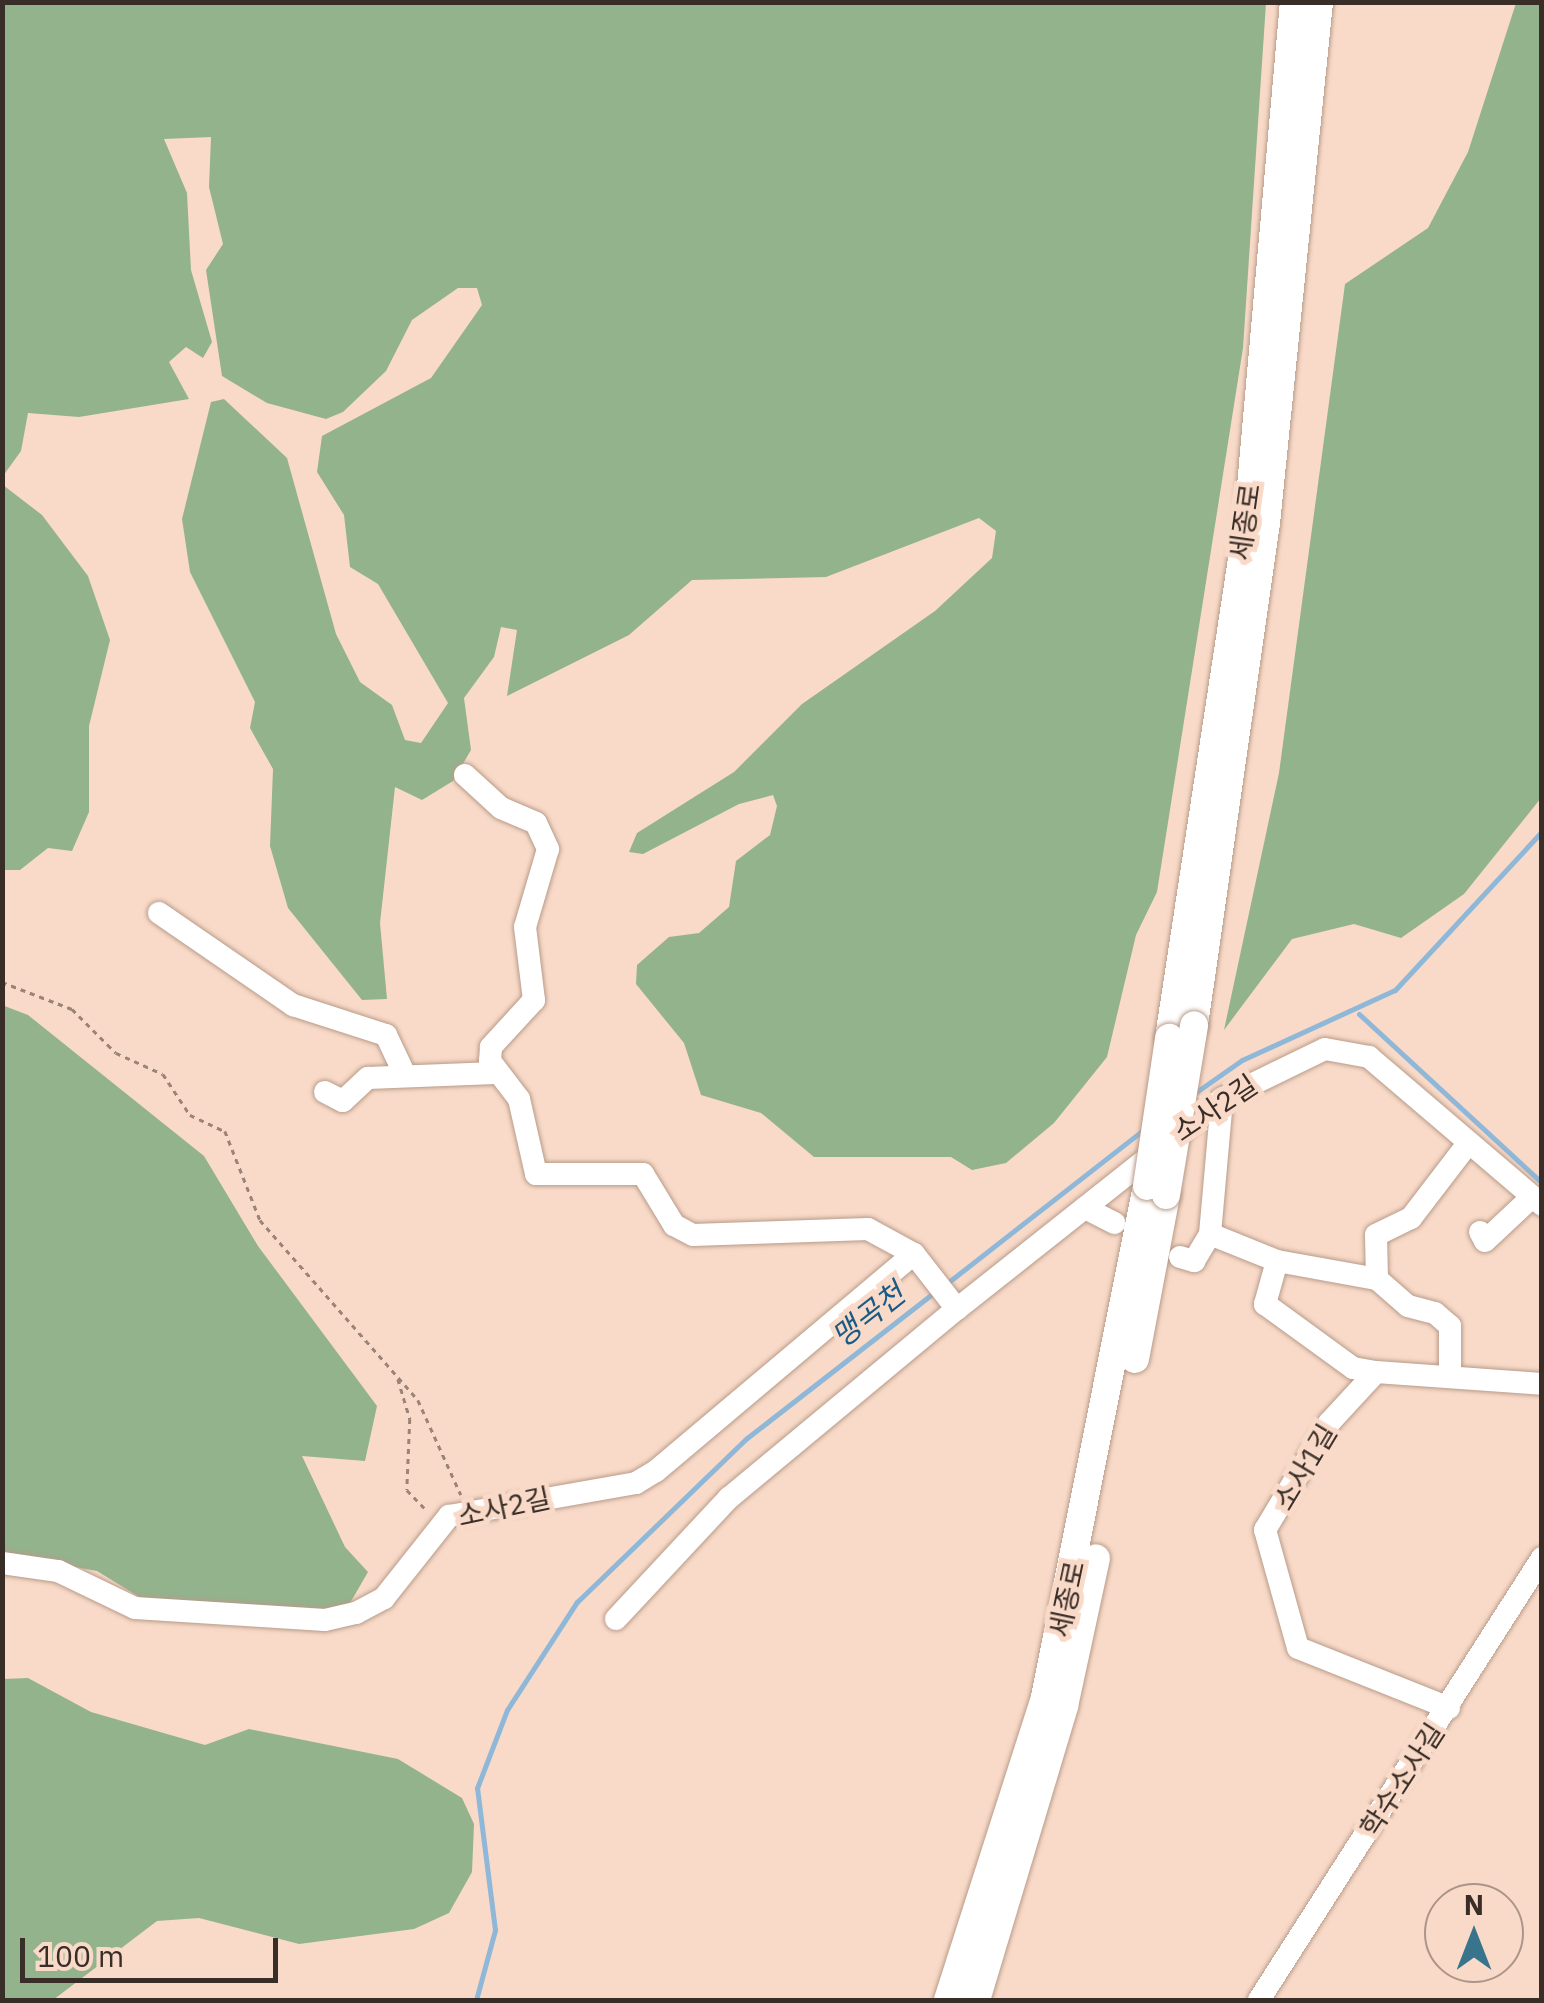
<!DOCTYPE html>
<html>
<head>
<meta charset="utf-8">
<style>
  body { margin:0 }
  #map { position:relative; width:1544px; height:2003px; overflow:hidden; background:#f9dac8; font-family:"IBM Plex Sans","Noto Sans KR",sans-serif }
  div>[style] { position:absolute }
  .forest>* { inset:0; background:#93b38d }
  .stream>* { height:5px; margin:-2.5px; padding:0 2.5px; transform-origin:2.5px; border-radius:2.5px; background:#8eb7d8 }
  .path>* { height:2.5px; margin-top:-1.25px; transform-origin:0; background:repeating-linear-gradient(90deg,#998477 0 5px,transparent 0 10px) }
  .roads { filter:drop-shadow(0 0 2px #b89b8a) drop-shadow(0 0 2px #b89b8a) }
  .minor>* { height:22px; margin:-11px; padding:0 11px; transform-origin:11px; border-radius:11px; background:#fff }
  .major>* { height:28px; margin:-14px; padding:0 14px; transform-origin:14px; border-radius:14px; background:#fff }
  .bridges { filter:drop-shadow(0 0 2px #b89b8a) drop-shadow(0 0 2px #b89b8a) }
  .major-bridge>* { height:28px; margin:-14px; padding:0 14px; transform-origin:14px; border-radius:14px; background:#fff }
  span { translate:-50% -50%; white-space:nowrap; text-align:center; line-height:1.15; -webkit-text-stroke:10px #f9dac8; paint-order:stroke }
  .street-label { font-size:28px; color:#392e27 }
  .water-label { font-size:30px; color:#195b86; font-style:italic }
  .frame { position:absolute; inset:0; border:5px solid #392e27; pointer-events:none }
  .north { position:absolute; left:1424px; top:1883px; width:100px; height:100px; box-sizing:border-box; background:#f9dac8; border:2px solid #ac9588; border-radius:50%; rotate:0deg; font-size:28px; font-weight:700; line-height:40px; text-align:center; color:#392e27 }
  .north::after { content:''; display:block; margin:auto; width:35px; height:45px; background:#38748b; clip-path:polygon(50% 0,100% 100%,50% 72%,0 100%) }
  .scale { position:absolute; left:20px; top:1938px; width:258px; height:45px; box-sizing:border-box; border:5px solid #392e27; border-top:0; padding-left:12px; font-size:30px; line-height:35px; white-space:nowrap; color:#392e27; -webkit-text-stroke:8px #f9dac8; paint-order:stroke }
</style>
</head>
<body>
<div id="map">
  <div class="forest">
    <i style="clip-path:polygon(3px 3px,1266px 3px,1243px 348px,1157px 892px,1136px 935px,1107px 1057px,1054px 1123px,1006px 1163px,972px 1170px,951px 1157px,814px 1157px,761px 1113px,701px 1095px,684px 1043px,636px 984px,637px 965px,669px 937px,699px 933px,729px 907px,736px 861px,770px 835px,777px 806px,773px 795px,739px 804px,643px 854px,629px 852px,637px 833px,734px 772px,802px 704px,935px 611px,992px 558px,996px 531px,979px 518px,826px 577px,692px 580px,629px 635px,507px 696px,517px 630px,501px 627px,494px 657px,464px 698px,471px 750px,453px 781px,422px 800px,395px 787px,380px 923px,387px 999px,362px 1000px,288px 908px,270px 846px,273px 769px,250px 728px,255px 702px,190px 572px,182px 519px,211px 402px,224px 399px,287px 458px,336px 634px,360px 682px,392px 705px,405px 740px,421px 743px,448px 703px,378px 584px,350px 567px,344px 515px,317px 472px,322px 436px,431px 378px,482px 305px,477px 288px,458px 288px,412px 320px,386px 371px,343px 412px,326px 419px,267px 403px,222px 376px,206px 270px,223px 244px,209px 187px,211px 137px,164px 139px,187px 193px,191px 270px,212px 342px,203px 358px,186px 347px,169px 362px,189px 399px,79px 417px,28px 413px,21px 451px,3px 476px)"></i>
    <i style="clip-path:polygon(1516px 3px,1542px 3px,1541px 798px,1464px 894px,1401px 938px,1354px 924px,1292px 939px,1224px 1030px,1279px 773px,1345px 284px,1428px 228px,1468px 152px)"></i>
    <i style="clip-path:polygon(3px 485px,42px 515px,88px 576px,110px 640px,89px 726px,89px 812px,72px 851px,48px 848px,20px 870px,2px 870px)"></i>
    <i style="clip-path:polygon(2px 1005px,28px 1015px,204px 1156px,258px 1246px,377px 1406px,365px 1461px,302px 1456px,345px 1547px,368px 1572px,346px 1610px,141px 1598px,97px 1571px,3px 1554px)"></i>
    <i style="clip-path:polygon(28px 1678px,91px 1712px,205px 1745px,249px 1729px,398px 1759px,462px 1798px,474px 1824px,472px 1872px,449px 1913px,414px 1929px,299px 1944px,199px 1918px,157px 1921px,53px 2000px,3px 2000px,3px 1679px)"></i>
  </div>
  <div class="stream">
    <i style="left:1359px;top:1014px;width:249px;rotate:42.7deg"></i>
    <i style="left:1192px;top:1095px;width:61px;rotate:-35deg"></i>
    <i style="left:1242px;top:1060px;width:168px;rotate:-24.6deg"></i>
    <i style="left:1395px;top:990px;width:217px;rotate:-47.2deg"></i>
    <i style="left:946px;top:1284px;width:254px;rotate:-38deg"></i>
    <i style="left:476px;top:2000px;width:73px;rotate:-74.8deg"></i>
    <i style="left:495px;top:1930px;width:143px;rotate:-97.2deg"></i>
    <i style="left:477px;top:1788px;width:84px;rotate:-69deg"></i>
    <i style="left:507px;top:1710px;width:129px;rotate:-57.1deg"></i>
    <i style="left:577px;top:1602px;width:236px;rotate:-44deg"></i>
    <i style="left:747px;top:1438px;width:241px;rotate:-37.9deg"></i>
  </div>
  <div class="path">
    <i style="left:2px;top:982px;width:75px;rotate:21.1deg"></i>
    <i style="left:72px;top:1009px;width:62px;rotate:45deg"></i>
    <i style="left:116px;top:1053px;width:51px;rotate:24.1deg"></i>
    <i style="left:163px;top:1074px;width:49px;rotate:56.6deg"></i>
    <i style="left:190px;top:1115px;width:38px;rotate:25deg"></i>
    <i style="left:225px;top:1131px;width:96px;rotate:68.5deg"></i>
    <i style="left:260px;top:1220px;width:240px;rotate:48.7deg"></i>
    <i style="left:418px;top:1400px;width:104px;rotate:65.6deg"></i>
    <i style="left:398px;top:1379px;width:42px;rotate:73.3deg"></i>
    <i style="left:410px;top:1419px;width:71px;rotate:92.4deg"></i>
    <i style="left:407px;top:1490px;width:29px;rotate:46deg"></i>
  </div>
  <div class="roads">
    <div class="minor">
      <i style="left:465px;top:775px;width:49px;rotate:42.5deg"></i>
      <i style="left:501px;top:808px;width:38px;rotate:23deg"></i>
      <i style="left:536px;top:823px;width:29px;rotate:65deg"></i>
      <i style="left:548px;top:849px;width:81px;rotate:106.4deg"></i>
      <i style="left:525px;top:927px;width:74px;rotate:83deg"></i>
      <i style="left:534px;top:1000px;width:64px;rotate:132.5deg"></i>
      <i style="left:491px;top:1047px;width:14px;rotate:94deg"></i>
      <i style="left:490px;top:1061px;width:48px;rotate:52.7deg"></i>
      <i style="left:519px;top:1099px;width:77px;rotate:77.2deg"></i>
      <i style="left:536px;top:1174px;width:107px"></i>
      <i style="left:643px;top:1174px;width:60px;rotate:58.7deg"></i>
      <i style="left:674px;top:1225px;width:21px;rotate:28deg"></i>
      <i style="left:693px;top:1235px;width:175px;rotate:-2deg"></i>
      <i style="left:868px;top:1229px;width:52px;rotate:28.5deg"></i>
      <i style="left:159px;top:913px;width:163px;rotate:34.5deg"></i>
      <i style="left:293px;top:1005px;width:98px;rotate:17.9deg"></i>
      <i style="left:386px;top:1035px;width:44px;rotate:64.6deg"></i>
      <i style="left:325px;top:1092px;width:20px;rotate:27deg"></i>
      <i style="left:343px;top:1101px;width:34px;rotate:-43deg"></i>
      <i style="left:368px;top:1078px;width:127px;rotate:-2.3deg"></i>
      <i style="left:1085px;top:1208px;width:33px;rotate:27deg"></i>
      <i style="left:1480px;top:1232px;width:10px;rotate:61deg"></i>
      <i style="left:1485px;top:1241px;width:64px;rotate:-43.1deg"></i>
      <i style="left:1210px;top:1234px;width:72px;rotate:21.9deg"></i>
      <i style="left:1277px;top:1261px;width:102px;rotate:10.2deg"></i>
      <i style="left:1377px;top:1279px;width:41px;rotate:41.1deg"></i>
      <i style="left:1408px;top:1306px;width:28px;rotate:15deg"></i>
      <i style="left:1435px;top:1313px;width:20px;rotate:41deg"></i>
      <i style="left:1450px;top:1326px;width:50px;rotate:90deg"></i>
      <i style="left:1180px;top:1257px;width:15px;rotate:16deg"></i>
      <i style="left:1194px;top:1261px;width:31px;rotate:-59deg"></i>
      <i style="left:1210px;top:1234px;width:136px;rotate:-84.9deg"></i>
      <i style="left:1277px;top:1261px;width:45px;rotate:105.6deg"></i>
      <i style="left:1265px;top:1304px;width:109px;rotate:36deg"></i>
      <i style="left:1353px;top:1368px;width:23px;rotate:10deg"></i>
      <i style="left:1377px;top:1279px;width:44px;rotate:-91.3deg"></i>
      <i style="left:1376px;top:1235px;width:39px;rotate:-26deg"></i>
      <i style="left:1411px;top:1218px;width:91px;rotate:-52.6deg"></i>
      <i style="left:2px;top:1563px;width:57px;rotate:8.1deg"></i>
      <i style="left:58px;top:1571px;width:85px;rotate:25.7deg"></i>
      <i style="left:135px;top:1608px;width:190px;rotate:3.6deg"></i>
      <i style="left:325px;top:1620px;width:32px;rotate:-13deg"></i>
      <i style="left:356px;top:1613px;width:32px;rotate:-28deg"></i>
      <i style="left:384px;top:1598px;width:105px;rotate:-51.6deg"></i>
      <i style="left:449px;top:1516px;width:190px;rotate:-10deg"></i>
      <i style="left:636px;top:1483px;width:23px;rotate:-31deg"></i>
      <i style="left:656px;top:1471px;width:337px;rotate:-40.1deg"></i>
      <i style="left:914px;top:1254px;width:70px;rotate:52deg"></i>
      <i style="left:957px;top:1309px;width:338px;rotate:-38.4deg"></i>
      <i style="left:1222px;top:1099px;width:114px;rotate:-25.9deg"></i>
      <i style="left:1325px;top:1049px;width:45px;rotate:10.3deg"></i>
      <i style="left:1369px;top:1057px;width:228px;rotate:40.5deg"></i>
      <i style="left:616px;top:1619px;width:166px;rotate:-47deg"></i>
      <i style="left:729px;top:1498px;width:296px;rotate:-39.7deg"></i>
      <i style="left:1449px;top:1708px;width:162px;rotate:-158.3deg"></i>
      <i style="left:1298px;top:1648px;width:123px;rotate:-105.6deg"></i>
      <i style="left:1265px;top:1530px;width:125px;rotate:-59.1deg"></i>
      <i style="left:1329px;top:1423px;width:69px;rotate:-47.3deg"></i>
      <i style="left:1376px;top:1372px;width:166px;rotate:4.1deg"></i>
      <i style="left:1259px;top:2000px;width:525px;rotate:-57.37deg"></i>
    </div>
    <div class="major">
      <i style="left:1194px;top:1025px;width:507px;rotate:-81.84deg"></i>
      <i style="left:1266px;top:523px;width:524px;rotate:-84.19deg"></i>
      <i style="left:1169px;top:1038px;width:524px;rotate:-81.33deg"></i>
      <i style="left:1248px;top:520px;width:520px;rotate:-84.93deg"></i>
      <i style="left:1135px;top:1359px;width:167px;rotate:-79.3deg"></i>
      <i style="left:948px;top:2000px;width:318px;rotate:-72.2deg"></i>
      <i style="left:1045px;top:1697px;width:521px;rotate:-78.71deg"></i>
      <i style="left:976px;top:2000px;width:307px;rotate:-73.3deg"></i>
      <i style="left:1064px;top:1706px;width:151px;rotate:-77.8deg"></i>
    </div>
  </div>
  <div class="bridges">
    <div class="major-bridge">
      <i style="left:1147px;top:1186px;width:150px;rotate:-81.5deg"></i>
      <i style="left:1166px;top:1195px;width:172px;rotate:-80.6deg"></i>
    </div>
  </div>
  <div class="street-label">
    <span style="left:1245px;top:522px;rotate:-82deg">세종로</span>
    <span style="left:1215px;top:1108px;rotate:-34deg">소사2길</span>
    <span style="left:1305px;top:1467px;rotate:-59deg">소사1길</span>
    <span style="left:504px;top:1507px;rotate:-12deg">소사2길</span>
    <span style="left:1067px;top:1599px;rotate:-78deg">세종로</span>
    <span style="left:1402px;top:1780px;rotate:-57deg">학수소사길</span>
  </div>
  <div class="water-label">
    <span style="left:868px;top:1315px;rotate:-38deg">맹곡천</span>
  </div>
  <div class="frame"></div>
  <div class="north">N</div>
  <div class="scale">100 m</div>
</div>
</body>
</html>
